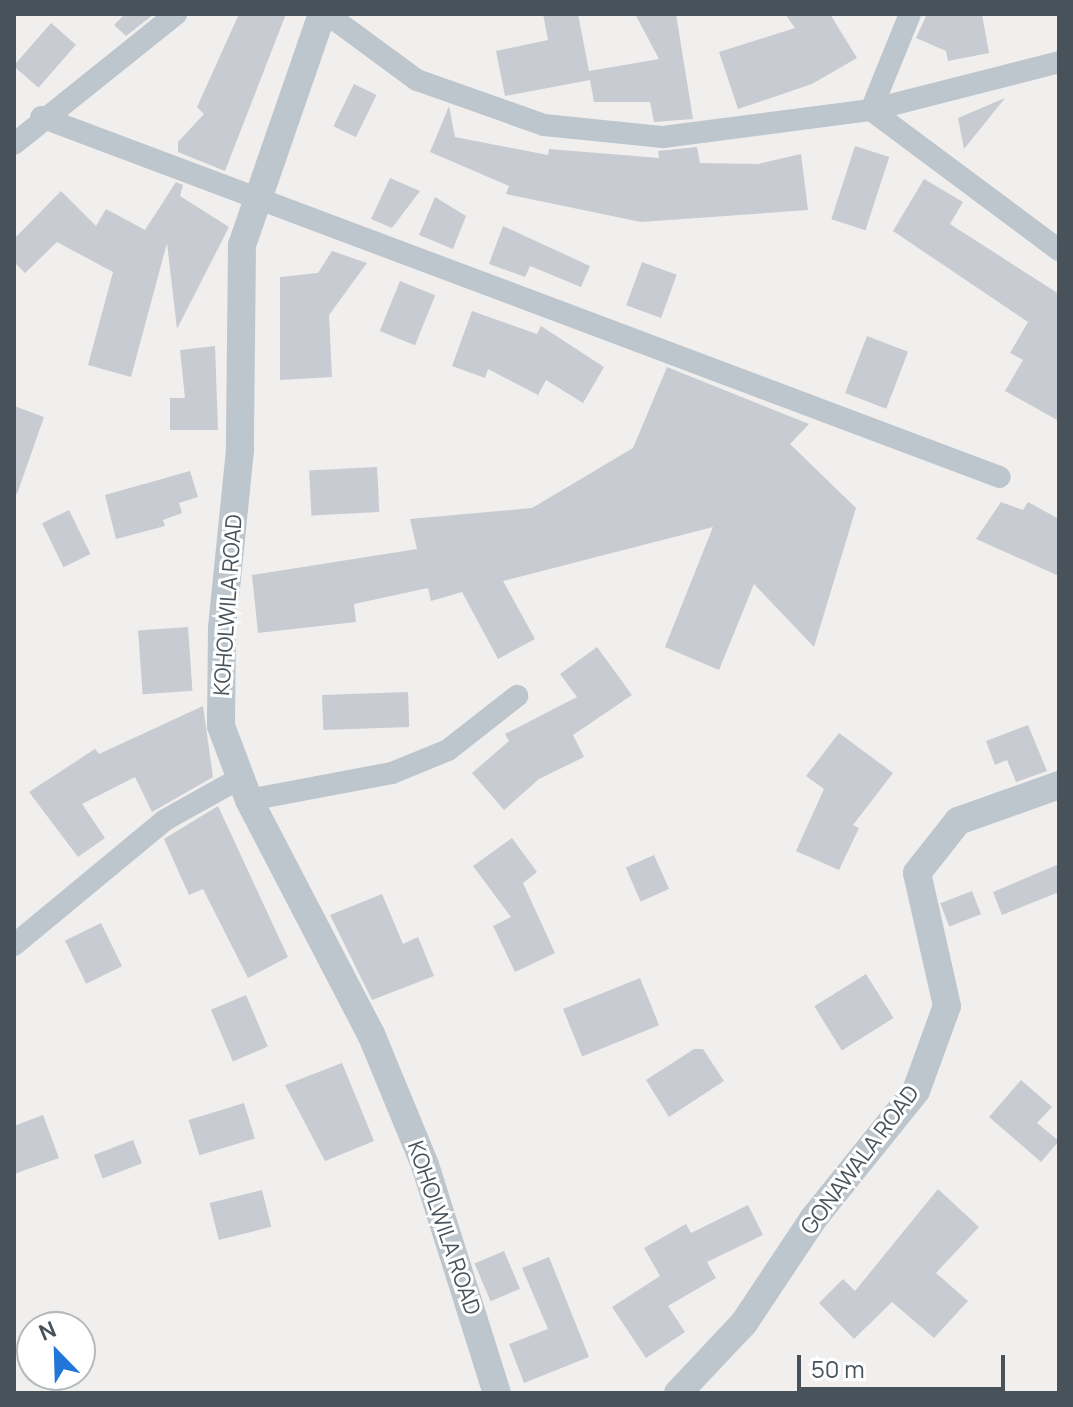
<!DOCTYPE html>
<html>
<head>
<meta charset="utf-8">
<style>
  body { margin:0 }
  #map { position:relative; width:1073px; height:1407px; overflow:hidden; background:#f1eeee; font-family:Manrope,sans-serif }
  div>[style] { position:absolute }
  .building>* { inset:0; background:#c8cbd1; transform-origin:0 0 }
  .minor>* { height:22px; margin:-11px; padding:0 11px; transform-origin:11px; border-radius:11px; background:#bdc6cd }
  .tertiary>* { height:28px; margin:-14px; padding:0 14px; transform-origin:14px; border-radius:14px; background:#bdc6cd }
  span { translate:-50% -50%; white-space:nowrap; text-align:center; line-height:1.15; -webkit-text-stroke:6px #fff; paint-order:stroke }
  .street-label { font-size:22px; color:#47525b }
  .frame { position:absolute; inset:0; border:16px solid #47525b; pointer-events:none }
  .north { position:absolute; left:16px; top:1311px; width:80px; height:80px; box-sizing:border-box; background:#fff; border:2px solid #b5babd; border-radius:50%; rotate:337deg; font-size:22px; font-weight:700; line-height:32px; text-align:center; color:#47525b }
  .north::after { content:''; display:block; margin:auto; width:28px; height:36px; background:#2176d8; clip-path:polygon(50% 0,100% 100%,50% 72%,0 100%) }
  .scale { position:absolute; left:797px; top:1355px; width:208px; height:36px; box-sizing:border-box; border:4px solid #47525b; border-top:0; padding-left:10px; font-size:24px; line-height:28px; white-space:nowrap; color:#47525b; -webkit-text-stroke:6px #fff; paint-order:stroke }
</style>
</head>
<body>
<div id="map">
  <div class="building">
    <i style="clip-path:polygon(125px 14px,154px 14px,126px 36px,114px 25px)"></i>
    <i style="clip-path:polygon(239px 14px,286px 14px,225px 171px,178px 152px,178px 142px,204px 114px,197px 107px)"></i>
    <i style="clip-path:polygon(543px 14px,578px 14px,589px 71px,659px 59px,635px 14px,676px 14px,693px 119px,654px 122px,650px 102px,594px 102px,590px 80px,505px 96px,496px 51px,548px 40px)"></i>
    <i style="clip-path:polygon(785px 14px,830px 14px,857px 58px,812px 84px,738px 109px,719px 52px,795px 28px)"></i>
    <i style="clip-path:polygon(927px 14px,982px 14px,989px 53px,948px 61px,946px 51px,916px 38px)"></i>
    <i style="left:51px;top:23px;width:33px;height:57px;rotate:41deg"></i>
    <i style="left:354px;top:84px;width:25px;height:47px;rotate:26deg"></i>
    <i style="clip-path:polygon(1005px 98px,964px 149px,958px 118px)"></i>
    <i style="clip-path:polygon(449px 106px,455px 137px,548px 155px,549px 149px,659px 158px,658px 151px,697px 147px,700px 163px,758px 164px,801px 154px,808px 210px,641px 222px,506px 194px,509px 186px,430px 152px)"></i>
    <i style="left:855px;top:146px;width:36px;height:77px;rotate:18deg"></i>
    <i style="clip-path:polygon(390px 178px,420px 191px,392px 228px,371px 219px)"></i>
    <i style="clip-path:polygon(924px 179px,963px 202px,950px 224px,1059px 294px,1059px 421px,1005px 391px,1023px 360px,1010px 353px,1028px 322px,893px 231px)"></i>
    <i style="clip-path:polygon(176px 182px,183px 185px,180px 196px,229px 227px,177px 329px,167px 243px,131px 377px,88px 365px,113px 272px,57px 242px,25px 273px,14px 262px,14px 239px,61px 191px,96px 226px,106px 209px,145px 230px)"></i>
    <i style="clip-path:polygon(435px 197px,466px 216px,453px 249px,419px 235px)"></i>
    <i style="clip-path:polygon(503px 226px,590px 266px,581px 287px,530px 266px,525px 277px,489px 264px)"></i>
    <i style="clip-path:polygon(332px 251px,367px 263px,329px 315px,332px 377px,280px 380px,280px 277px,318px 273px)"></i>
    <i style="left:642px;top:262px;width:37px;height:46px;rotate:20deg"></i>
    <i style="left:400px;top:281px;width:38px;height:54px;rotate:22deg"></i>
    <i style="clip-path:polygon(472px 311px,537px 334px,541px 326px,604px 367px,583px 403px,546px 380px,538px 395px,488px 369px,485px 378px,452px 366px)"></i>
    <i style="left:867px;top:336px;width:44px;height:61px;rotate:21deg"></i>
    <i style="clip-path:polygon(215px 346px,218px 430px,170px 430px,170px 398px,185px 398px,180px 350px)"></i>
    <i style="clip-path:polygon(667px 367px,809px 424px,790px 444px,856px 508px,814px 647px,754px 584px,719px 670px,665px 647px,713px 527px,503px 581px,535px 639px,498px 659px,462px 592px,431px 601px,428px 588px,354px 604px,356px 622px,258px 633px,252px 575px,417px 549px,410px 519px,532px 508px,633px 448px)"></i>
    <i style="clip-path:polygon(14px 406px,44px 417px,17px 494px,14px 494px)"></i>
    <i style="left:377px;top:467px;width:45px;height:68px;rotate:87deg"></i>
    <i style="clip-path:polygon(190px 471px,198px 497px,179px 503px,182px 513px,163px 520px,165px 526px,116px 539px,105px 495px)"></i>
    <i style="clip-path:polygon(1001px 502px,1023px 510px,1028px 502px,1059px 519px,1059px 576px,976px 539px)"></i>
    <i style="left:69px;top:510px;width:49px;height:30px;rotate:64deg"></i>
    <i style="left:188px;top:627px;width:64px;height:50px;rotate:86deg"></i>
    <i style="clip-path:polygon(597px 647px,632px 695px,573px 735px,584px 757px,539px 779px,504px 810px,472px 773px,509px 741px,505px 734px,577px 697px,560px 674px)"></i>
    <i style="left:408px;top:692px;width:35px;height:86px;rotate:88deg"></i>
    <i style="clip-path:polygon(203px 706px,213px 777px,152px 812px,135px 777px,82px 804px,105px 838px,78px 857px,29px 792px,95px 749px,99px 754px)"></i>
    <i style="clip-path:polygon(1028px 725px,1047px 771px,1016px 782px,1007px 760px,995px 765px,986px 741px)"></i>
    <i style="clip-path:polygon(839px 733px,893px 773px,853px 825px,859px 828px,839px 870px,796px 851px,824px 789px,806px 776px)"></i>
    <i style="clip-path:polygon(218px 806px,288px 957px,248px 978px,203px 889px,189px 895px,164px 839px)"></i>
    <i style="clip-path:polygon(512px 838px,537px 872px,523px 883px,555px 953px,515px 972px,493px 926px,511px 917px,473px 866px)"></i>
    <i style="left:654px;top:855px;width:37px;height:31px;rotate:66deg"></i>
    <i style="clip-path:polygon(1059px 864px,1059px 892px,1002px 915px,993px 892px)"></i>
    <i style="left:972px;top:891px;width:25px;height:34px;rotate:69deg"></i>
    <i style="clip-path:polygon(382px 894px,403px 944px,418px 937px,434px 976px,372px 1000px,330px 915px)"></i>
    <i style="left:101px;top:923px;width:48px;height:40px;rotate:64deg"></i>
    <i style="left:866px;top:974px;width:52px;height:61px;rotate:58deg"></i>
    <i style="left:640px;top:978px;width:51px;height:83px;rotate:68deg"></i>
    <i style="left:246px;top:995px;width:56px;height:38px;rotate:67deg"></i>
    <i style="clip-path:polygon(694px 1049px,703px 1049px,724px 1081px,669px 1117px,646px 1080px)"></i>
    <i style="clip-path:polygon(342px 1063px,374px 1141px,325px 1161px,285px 1085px)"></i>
    <i style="clip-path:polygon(1021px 1080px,1052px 1107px,1037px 1123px,1059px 1141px,1041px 1162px,989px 1117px)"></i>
    <i style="left:244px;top:1103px;width:37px;height:58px;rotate:73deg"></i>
    <i style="clip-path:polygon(43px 1115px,59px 1158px,14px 1174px,14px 1126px)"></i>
    <i style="left:133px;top:1140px;width:25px;height:42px;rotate:69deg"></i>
    <i style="clip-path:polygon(938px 1189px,979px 1227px,936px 1273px,968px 1301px,934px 1338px,892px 1302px,854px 1339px,819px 1303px,843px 1279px,855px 1291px)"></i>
    <i style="left:262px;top:1190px;width:38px;height:54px;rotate:76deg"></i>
    <i style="clip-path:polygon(748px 1205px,763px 1235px,707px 1262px,716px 1278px,668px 1306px,685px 1332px,646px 1358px,612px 1307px,660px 1276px,644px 1248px,686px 1224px,691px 1233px)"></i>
    <i style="left:504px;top:1251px;width:41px;height:32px;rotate:67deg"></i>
    <i style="clip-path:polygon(549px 1257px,589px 1357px,524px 1383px,509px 1344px,548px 1329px,522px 1268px)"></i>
  </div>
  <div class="minor">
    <i style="left:327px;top:14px;width:112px;rotate:36.3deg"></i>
    <i style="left:417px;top:80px;width:135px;rotate:19.5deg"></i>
    <i style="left:544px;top:125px;width:120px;rotate:5.8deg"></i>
    <i style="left:663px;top:137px;width:210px;rotate:-7.4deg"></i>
    <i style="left:871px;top:110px;width:194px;rotate:-14.3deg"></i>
    <i style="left:910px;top:14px;width:104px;rotate:112.1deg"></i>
    <i style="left:871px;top:110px;width:234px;rotate:36.7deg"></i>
    <i style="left:41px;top:117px;width:1024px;rotate:20.58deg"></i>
    <i style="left:14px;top:144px;width:208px;rotate:-38.7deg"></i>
    <i style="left:249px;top:800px;width:146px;rotate:-10.7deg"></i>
    <i style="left:392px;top:773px;width:61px;rotate:-22.3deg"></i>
    <i style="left:448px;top:750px;width:88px;rotate:-38deg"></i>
    <i style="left:14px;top:945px;width:196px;rotate:-39.6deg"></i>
    <i style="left:165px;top:820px;width:86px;rotate:-29.2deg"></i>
  </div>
  <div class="tertiary">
    <i style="left:322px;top:14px;width:244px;rotate:109.1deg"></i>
    <i style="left:242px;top:245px;width:205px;rotate:90.6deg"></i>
    <i style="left:240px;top:450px;width:179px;rotate:95.8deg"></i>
    <i style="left:222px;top:628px;width:98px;rotate:90.6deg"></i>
    <i style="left:221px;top:726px;width:79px;rotate:69.3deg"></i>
    <i style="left:249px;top:800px;width:264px;rotate:62.5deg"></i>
    <i style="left:371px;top:1034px;width:142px;rotate:67.6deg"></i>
    <i style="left:425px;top:1165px;width:239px;rotate:72.5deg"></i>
    <i style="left:678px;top:1393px;width:96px;rotate:-46.7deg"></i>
    <i style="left:744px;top:1323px;width:125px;rotate:-56.4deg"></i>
    <i style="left:813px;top:1219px;width:164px;rotate:-51.2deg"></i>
    <i style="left:916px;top:1091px;width:90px;rotate:-70deg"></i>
    <i style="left:947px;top:1006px;width:136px;rotate:-102.7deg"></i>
    <i style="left:917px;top:873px;width:66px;rotate:-51.7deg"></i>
    <i style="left:958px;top:821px;width:107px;rotate:-19.6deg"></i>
  </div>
  <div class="street-label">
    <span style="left:228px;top:605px;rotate:-86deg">KOHOLWILA ROAD</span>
    <span style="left:860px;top:1160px;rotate:-53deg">GONAWALA ROAD</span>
    <span style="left:444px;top:1228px;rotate:71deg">KOHOLWILA ROAD</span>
  </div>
  <div class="frame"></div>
  <div class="north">N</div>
  <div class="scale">50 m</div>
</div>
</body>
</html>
